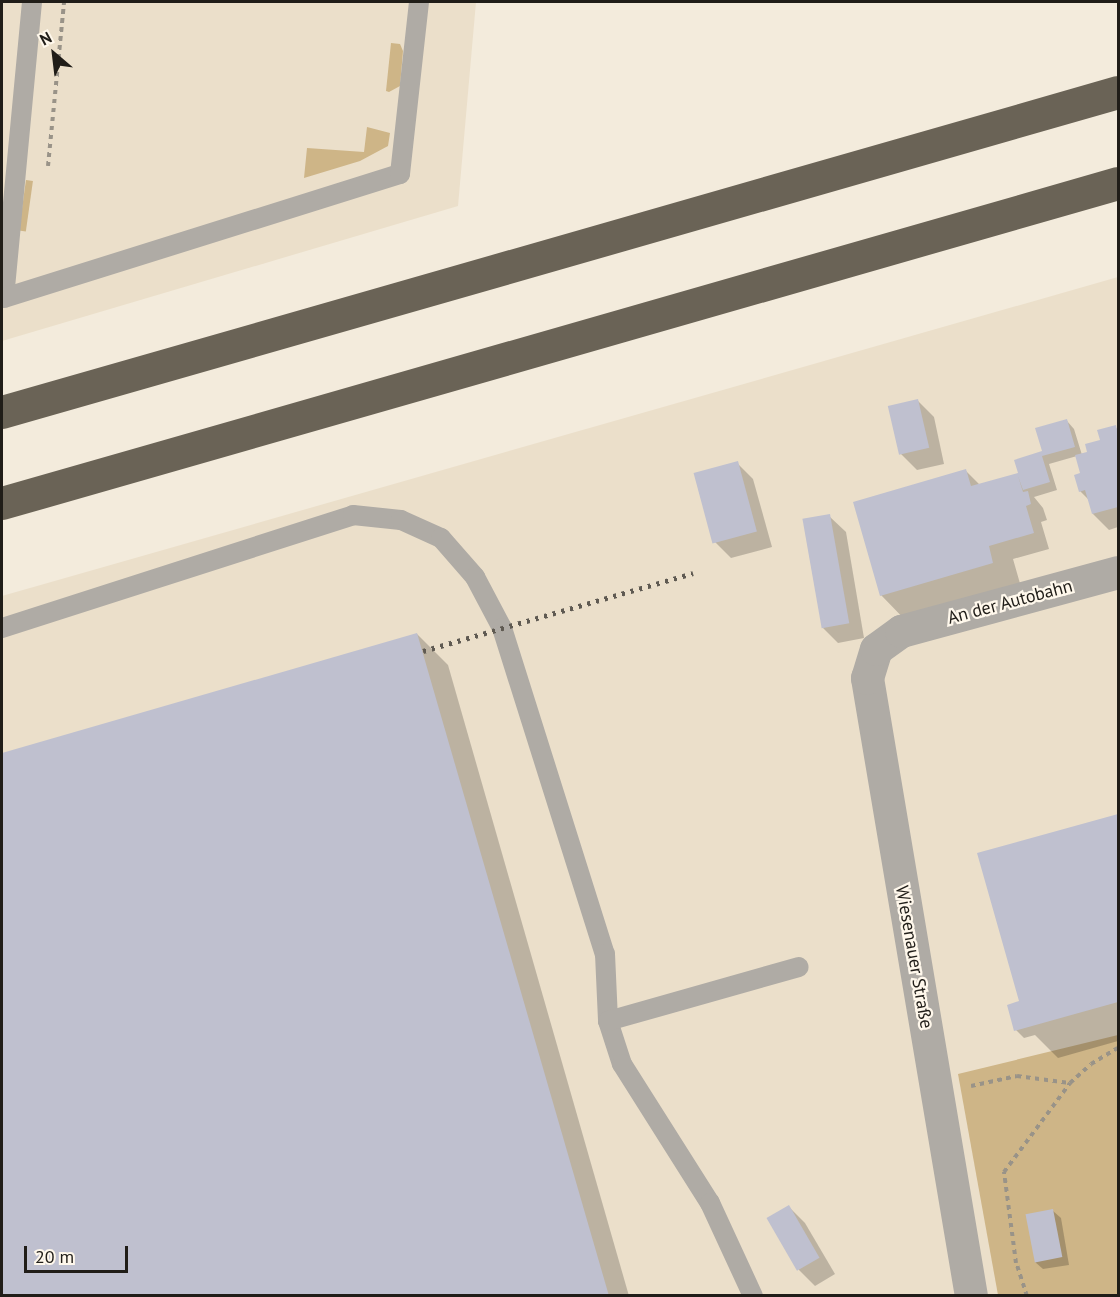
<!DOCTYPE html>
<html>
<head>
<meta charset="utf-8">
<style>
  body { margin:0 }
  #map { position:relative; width:1120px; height:1297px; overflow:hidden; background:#f3ebdc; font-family:"PT Sans",sans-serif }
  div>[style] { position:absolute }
  .built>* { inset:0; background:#ebdfca }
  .green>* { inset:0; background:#ceb587; transform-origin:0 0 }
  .shadow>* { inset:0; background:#0003 }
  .building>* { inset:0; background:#bfc0cf; transform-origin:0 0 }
  .path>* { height:4px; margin-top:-2px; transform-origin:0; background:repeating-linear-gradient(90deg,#999388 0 4.5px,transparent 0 9px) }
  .lane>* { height:20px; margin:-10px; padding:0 10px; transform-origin:10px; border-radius:10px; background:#afaba5 }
  .street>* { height:33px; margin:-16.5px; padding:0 16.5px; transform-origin:16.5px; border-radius:16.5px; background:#afaba5 }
  .highway>* { height:33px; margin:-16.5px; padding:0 16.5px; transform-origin:16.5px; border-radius:16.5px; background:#6a6356 }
  .rail>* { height:4.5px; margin-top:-2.25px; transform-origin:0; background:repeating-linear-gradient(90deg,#5f5a52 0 3px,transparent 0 9px) }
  span { translate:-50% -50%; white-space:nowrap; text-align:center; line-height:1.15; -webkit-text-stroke:4.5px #fff8ec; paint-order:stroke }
  .street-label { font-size:18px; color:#201d18 }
  .frame { position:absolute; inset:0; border:3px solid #201d18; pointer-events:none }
  .north { position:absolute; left:24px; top:24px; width:60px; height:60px; -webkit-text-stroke:4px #fff8ec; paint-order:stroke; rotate:332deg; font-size:16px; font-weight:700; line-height:24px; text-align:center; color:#201d18 }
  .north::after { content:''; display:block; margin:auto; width:21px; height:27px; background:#201d18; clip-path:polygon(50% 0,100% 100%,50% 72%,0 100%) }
  .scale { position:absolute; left:24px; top:1246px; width:104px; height:27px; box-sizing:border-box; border:3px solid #201d18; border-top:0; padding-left:8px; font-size:18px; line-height:21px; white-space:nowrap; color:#201d18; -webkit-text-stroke:4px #fff8ec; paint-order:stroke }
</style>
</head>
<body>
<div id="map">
  <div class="built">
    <i style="clip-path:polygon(2px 2px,476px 2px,458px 206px,2px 341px)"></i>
    <i style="clip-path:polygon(1118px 277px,1118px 1295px,2px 1295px,2px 596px)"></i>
  </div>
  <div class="green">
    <i style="clip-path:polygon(391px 43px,400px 44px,403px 51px,400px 86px,389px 92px,386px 91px)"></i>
    <i style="clip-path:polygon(367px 127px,390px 133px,388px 146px,360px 161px,304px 178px,307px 148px,364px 152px)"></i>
    <i style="left:26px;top:180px;width:7px;height:51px;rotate:8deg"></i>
    <i style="clip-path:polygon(1118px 1035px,1117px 1295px,998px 1295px,958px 1074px)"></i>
  </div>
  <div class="shadow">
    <i style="clip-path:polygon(918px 401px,934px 417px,944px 464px,917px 470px,901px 454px)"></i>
    <i style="clip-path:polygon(1067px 421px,1074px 429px,1082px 455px,1089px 453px,1115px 427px,1118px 430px,1118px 527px,1109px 530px,1093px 514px,1089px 500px,1080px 491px,1082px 474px,1077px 456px,1049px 464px,1057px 490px,1034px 497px,1043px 508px,1047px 520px,1041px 522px,1049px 549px,1013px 559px,1023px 594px,911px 626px,881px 595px,966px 471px,980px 485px,1017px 475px,1044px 452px)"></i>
    <i style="clip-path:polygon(737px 463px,753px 479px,772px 547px,731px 558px,715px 542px)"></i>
    <i style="clip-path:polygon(829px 516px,846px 532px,864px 638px,838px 643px,822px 627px)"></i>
    <i style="clip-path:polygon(417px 634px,448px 665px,629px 1296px,2px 1296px,2px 755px)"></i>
    <i style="clip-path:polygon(1118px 815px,1118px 1041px,1058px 1058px,1035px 1035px,1024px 1038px,1016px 1030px,1022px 1006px,979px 854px)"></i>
    <i style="clip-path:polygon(789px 1207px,805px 1223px,835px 1274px,815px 1286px,799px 1270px)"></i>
    <i style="clip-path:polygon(1053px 1211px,1061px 1218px,1069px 1265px,1043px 1269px,1035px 1262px)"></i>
  </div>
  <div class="building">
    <i style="left:918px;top:399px;width:50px;height:31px;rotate:77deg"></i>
    <i style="clip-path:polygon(1067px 419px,1075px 447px,1042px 456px,1050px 482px,1023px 490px,1018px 476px,1023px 492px,1028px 491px,1031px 504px,1026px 506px,1034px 533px,989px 546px,993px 563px,880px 596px,853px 502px,966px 469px,971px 486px,1018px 473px,1014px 460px,1042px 451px,1035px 428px)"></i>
    <i style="clip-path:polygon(1116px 425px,1118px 435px,1118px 507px,1092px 514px,1085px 490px,1079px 492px,1074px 475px,1080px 473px,1075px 455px,1087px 452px,1085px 444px,1100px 440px,1097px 430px)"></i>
    <i style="left:738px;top:461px;width:73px;height:46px;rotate:75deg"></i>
    <i style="left:830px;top:514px;width:111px;height:28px;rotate:80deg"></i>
    <i style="clip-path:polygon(417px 633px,609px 1296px,2px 1296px,2px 753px)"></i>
    <i style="clip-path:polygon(1118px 814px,1118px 1002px,1014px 1031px,1007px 1005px,1019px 1001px,977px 853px)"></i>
    <i style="left:789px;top:1205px;width:61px;height:26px;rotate:60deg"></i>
    <i style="left:1053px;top:1209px;width:49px;height:28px;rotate:79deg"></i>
  </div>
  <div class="path">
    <i style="left:48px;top:166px;width:165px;rotate:-84.4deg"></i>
    <i style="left:971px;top:1086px;width:47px;rotate:-12.3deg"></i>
    <i style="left:1017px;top:1076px;width:53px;rotate:7.5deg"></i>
    <i style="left:1027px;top:1296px;width:35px;rotate:-108deg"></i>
    <i style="left:1016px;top:1263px;width:92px;rotate:-97.5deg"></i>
    <i style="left:1004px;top:1172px;width:111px;rotate:-53.4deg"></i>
    <i style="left:1070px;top:1083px;width:28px;rotate:-42deg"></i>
    <i style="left:1091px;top:1064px;width:31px;rotate:-31deg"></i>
  </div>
  <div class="lane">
    <i style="left:32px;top:2px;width:297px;rotate:95.4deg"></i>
    <i style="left:4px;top:298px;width:415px;rotate:-17.4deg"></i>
    <i style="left:400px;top:174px;width:173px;rotate:-83.7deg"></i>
    <i style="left:2px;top:628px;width:369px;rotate:-17.8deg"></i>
    <i style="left:353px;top:515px;width:48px;rotate:5.9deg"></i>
    <i style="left:401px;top:520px;width:44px;rotate:24.2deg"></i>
    <i style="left:441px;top:538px;width:52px;rotate:48.9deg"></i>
    <i style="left:475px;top:577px;width:58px;rotate:62.1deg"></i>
    <i style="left:502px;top:628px;width:342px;rotate:72.5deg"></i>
    <i style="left:605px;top:954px;width:67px;rotate:87.4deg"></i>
    <i style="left:608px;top:1021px;width:45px;rotate:72deg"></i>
    <i style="left:622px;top:1064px;width:165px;rotate:57.7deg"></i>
    <i style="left:710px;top:1203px;width:102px;rotate:65.2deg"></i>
    <i style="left:608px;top:1021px;width:198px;rotate:-15.8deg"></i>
  </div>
  <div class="street">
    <i style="left:971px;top:1296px;width:627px;rotate:-99.55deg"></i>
    <i style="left:867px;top:678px;width:30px;rotate:-73deg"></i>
    <i style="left:876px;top:649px;width:31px;rotate:-36deg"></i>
    <i style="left:901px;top:631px;width:225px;rotate:-15.2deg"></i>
  </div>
  <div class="highway">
    <i style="left:2px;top:412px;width:1161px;rotate:-16deg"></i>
    <i style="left:2px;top:503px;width:1161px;rotate:-16deg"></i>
  </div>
  <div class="rail">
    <i style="left:423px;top:651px;width:281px;rotate:-16.1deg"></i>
  </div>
  <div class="street-label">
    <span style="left:1010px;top:602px;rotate:-15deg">An der Autobahn</span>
    <span style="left:914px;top:957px;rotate:80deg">Wiesenauer Straße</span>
  </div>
  <div class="frame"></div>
  <div class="north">N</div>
  <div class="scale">20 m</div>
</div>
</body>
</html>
